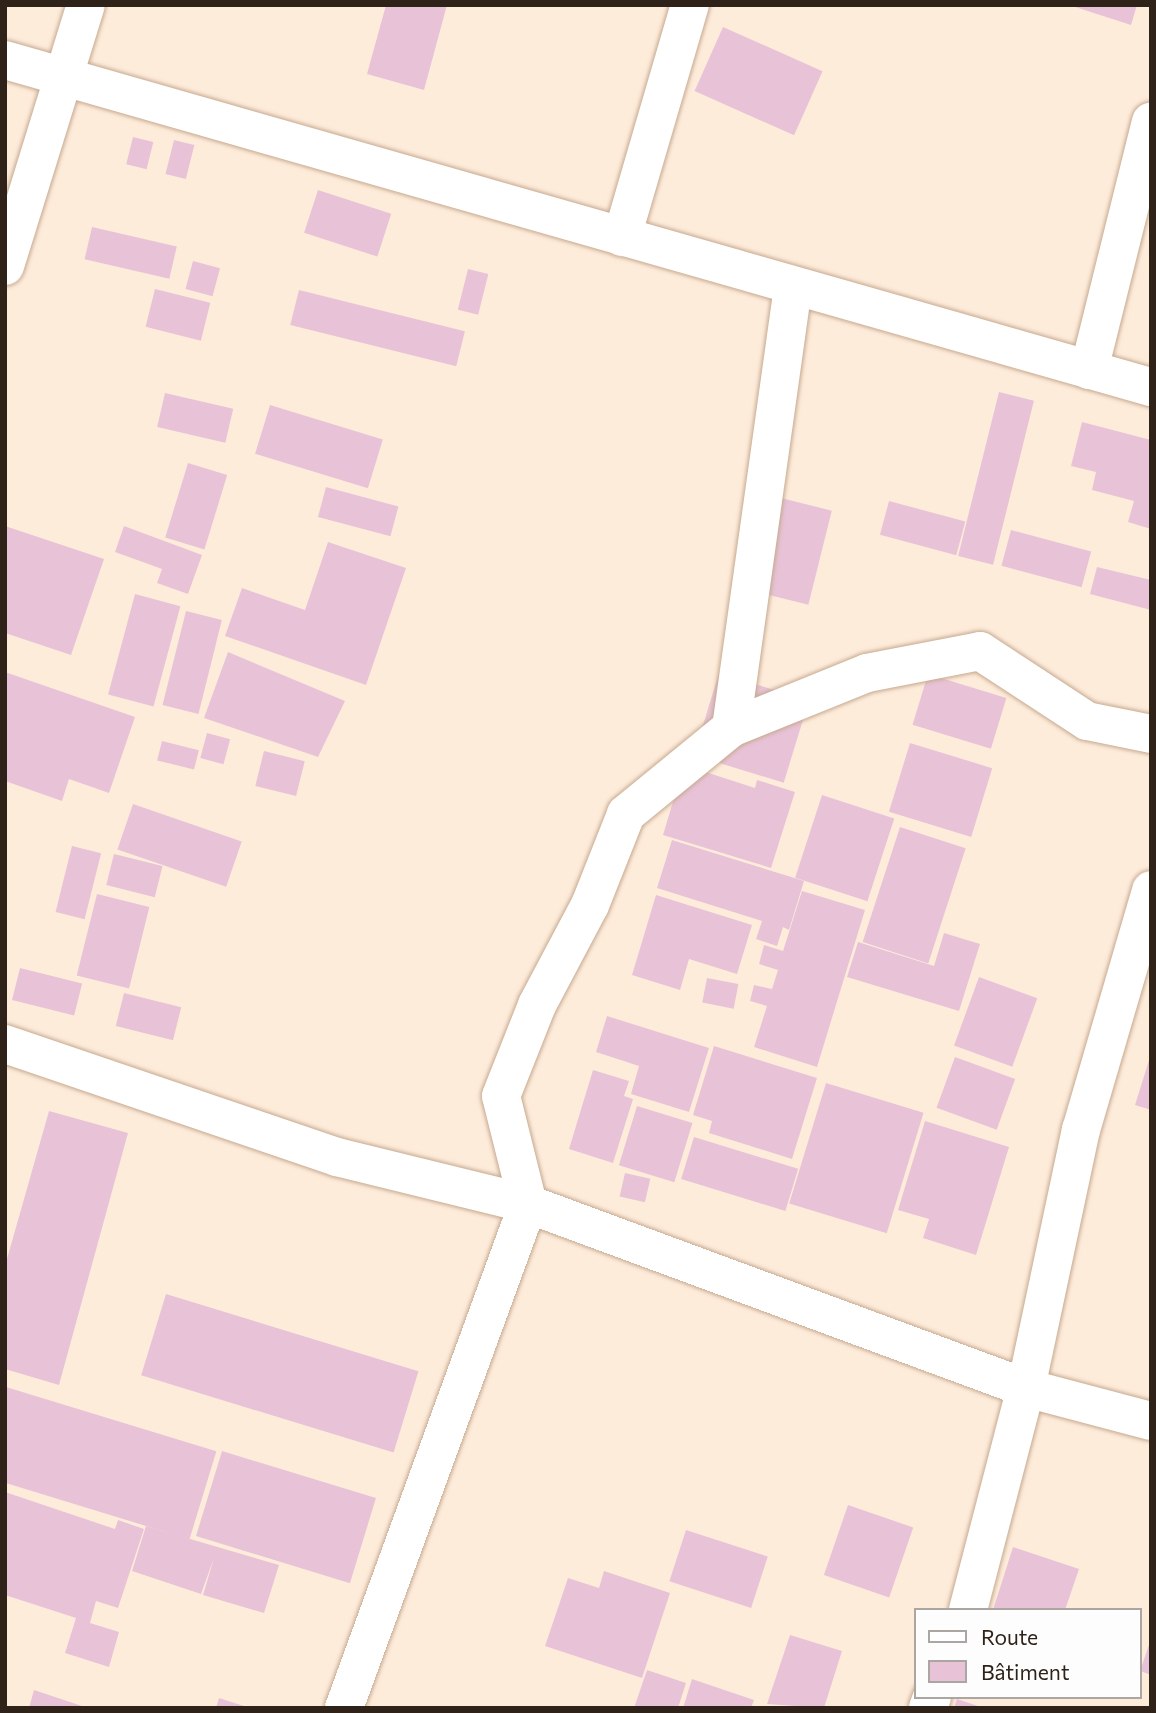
<!DOCTYPE html>
<html>
<head>
<meta charset="utf-8">
<style>
  body { margin:0 }
  #map { position:relative; width:1156px; height:1713px; overflow:hidden; background:#feecdb; font-family:Commissioner,sans-serif }
  div>[style] { position:absolute }
  .building>* { inset:0; background:#e8c3d8; transform-origin:0 0 }
  .roads { filter:drop-shadow(0 0 2px #c6a98f) drop-shadow(0 0 2px #c6a98f) }
  .street>* { height:38px; margin:-19px; padding:0 19px; transform-origin:19px; border-radius:19px; background:#fff }
  span { translate:-50% -50%; white-space:nowrap; text-align:center; line-height:1.15; -webkit-text-stroke:5px #fdfdfd; paint-order:stroke }
  .frame { position:absolute; inset:0; border:7px solid #2f2319; pointer-events:none }
  .legend { position:absolute; left:914px; top:1608px; width:228px; height:91px; box-sizing:border-box; background:#fdfdfd; border:2px solid #aba6a2; margin:0; padding:9px 12px; list-style:none; font-size:21px; color:#2f2319 }
  .legend li { display:flex; align-items:center; gap:14px; height:35px }
  .legend b { width:35px; border:2px solid #aba6a2 }
</style>
</head>
<body>
<div id="map">
  <div class="building">
    <i style="clip-path:polygon(386px 5px,447px 5px,424px 90px,367px 74px)"></i>
    <i style="clip-path:polygon(1069px 5px,1137px 5px,1131px 25px)"></i>
    <i style="left:723px;top:27px;width:109px;height:70px;rotate:24deg"></i>
    <i style="left:133px;top:137px;width:21px;height:28px;rotate:14deg"></i>
    <i style="left:174px;top:140px;width:21px;height:35px;rotate:14deg"></i>
    <i style="left:318px;top:190px;width:77px;height:45px;rotate:18deg"></i>
    <i style="left:92px;top:227px;width:87px;height:33px;rotate:13deg"></i>
    <i style="left:193px;top:261px;width:28px;height:29px;rotate:15deg"></i>
    <i style="left:468px;top:269px;width:21px;height:42px;rotate:14deg"></i>
    <i style="left:155px;top:289px;width:57px;height:39px;rotate:14deg"></i>
    <i style="left:299px;top:290px;width:171px;height:36px;rotate:14deg"></i>
    <i style="left:999px;top:392px;width:36px;height:169px;rotate:14deg"></i>
    <i style="left:165px;top:393px;width:70px;height:35px;rotate:13deg"></i>
    <i style="left:270px;top:405px;width:118px;height:51px;rotate:17deg"></i>
    <i style="clip-path:polygon(1082px 422px,1151px 440px,1151px 529px,1128px 522px,1134px 501px,1092px 490px,1096px 472px,1071px 466px)"></i>
    <i style="left:188px;top:463px;width:41px;height:78px;rotate:17deg"></i>
    <i style="left:326px;top:487px;width:75px;height:31px;rotate:15deg"></i>
    <i style="left:761px;top:493px;width:73px;height:97px;rotate:14deg"></i>
    <i style="left:889px;top:501px;width:79px;height:35px;rotate:15deg"></i>
    <i style="clip-path:polygon(5px 526px,104px 559px,71px 655px,5px 633px)"></i>
    <i style="clip-path:polygon(124px 526px,202px 555px,188px 594px,157px 583px,162px 569px,115px 552px)"></i>
    <i style="left:1011px;top:530px;width:83px;height:37px;rotate:15deg"></i>
    <i style="clip-path:polygon(328px 542px,406px 568px,366px 685px,225px 636px,242px 588px,305px 610px)"></i>
    <i style="clip-path:polygon(1097px 567px,1151px 580px,1151px 610px,1090px 594px)"></i>
    <i style="left:135px;top:594px;width:47px;height:104px;rotate:15deg"></i>
    <i style="left:186px;top:611px;width:37px;height:97px;rotate:14deg"></i>
    <i style="clip-path:polygon(228px 652px,345px 701px,318px 757px,204px 718px)"></i>
    <i style="clip-path:polygon(5px 672px,135px 717px,109px 793px,69px 779px,62px 801px,5px 781px)"></i>
    <i style="left:719px;top:673px;width:94px;height:86px;rotate:17deg"></i>
    <i style="left:928px;top:674px;width:82px;height:53px;rotate:17deg"></i>
    <i style="left:207px;top:733px;width:24px;height:26px;rotate:15deg"></i>
    <i style="left:162px;top:741px;width:38px;height:20px;rotate:14deg"></i>
    <i style="left:910px;top:743px;width:86px;height:72px;rotate:17deg"></i>
    <i style="left:264px;top:751px;width:42px;height:36px;rotate:14deg"></i>
    <i style="clip-path:polygon(684px 765px,755px 788px,757px 780px,795px 792px,771px 868px,663px 835px)"></i>
    <i style="left:822px;top:795px;width:76px;height:87px;rotate:18deg"></i>
    <i style="left:133px;top:804px;width:115px;height:48px;rotate:19deg"></i>
    <i style="left:900px;top:827px;width:69px;height:121px;rotate:18deg"></i>
    <i style="clip-path:polygon(672px 840px,804px 881px,789px 930px,783px 927px,777px 946px,756px 939px,762px 921px,657px 888px)"></i>
    <i style="left:72px;top:846px;width:30px;height:68px;rotate:14deg"></i>
    <i style="left:114px;top:854px;width:50px;height:32px;rotate:14deg"></i>
    <i style="clip-path:polygon(802px 891px,865px 910px,817px 1067px,754px 1047px,767px 1006px,750px 1001px,754px 985px,772px 989px,778px 970px,759px 964px,764px 945px,783px 951px)"></i>
    <i style="left:97px;top:894px;width:54px;height:84px;rotate:14deg"></i>
    <i style="clip-path:polygon(656px 895px,752px 925px,737px 974px,689px 959px,680px 990px,632px 975px)"></i>
    <i style="clip-path:polygon(944px 933px,980px 944px,959px 1011px,847px 977px,858px 942px,934px 966px)"></i>
    <i style="left:20px;top:968px;width:64px;height:33px;rotate:14deg"></i>
    <i style="left:979px;top:977px;width:62px;height:73px;rotate:20deg"></i>
    <i style="left:707px;top:978px;width:32px;height:25px;rotate:11deg"></i>
    <i style="left:124px;top:993px;width:59px;height:34px;rotate:14deg"></i>
    <i style="clip-path:polygon(607px 1016px,709px 1048px,689px 1112px,631px 1094px,639px 1066px,596px 1052px)"></i>
    <i style="clip-path:polygon(714px 1046px,817px 1078px,792px 1159px,709px 1133px,712px 1121px,693px 1115px)"></i>
    <i style="left:955px;top:1057px;width:64px;height:54px;rotate:20deg"></i>
    <i style="clip-path:polygon(1150px 1057px,1151px 1057px,1151px 1110px,1135px 1105px)"></i>
    <i style="clip-path:polygon(593px 1070px,629px 1081px,624px 1096px,633px 1099px,613px 1163px,569px 1149px)"></i>
    <i style="left:826px;top:1083px;width:102px;height:126px;rotate:17deg"></i>
    <i style="left:637px;top:1106px;width:58px;height:62px;rotate:17deg"></i>
    <i style="clip-path:polygon(49px 1111px,128px 1133px,59px 1385px,5px 1369px,5px 1266px)"></i>
    <i style="clip-path:polygon(925px 1121px,1009px 1147px,976px 1255px,923px 1238px,929px 1219px,898px 1210px)"></i>
    <i style="left:694px;top:1137px;width:109px;height:44px;rotate:17deg"></i>
    <i style="left:625px;top:1173px;width:26px;height:24px;rotate:13deg"></i>
    <i style="left:166px;top:1294px;width:264px;height:85px;rotate:17deg"></i>
    <i style="left:6px;top:1387px;width:220px;height:92px;rotate:17deg"></i>
    <i style="left:222px;top:1451px;width:161px;height:89px;rotate:17deg"></i>
    <i style="clip-path:polygon(5px 1492px,115px 1529px,118px 1520px,144px 1529px,118px 1608px,96px 1601px,90px 1623px,119px 1632px,109px 1667px,65px 1653px,76px 1618px,5px 1595px)"></i>
    <i style="left:848px;top:1505px;width:69px;height:74px;rotate:19deg"></i>
    <i style="clip-path:polygon(146px 1526px,279px 1565px,264px 1613px,203px 1595px,214px 1558px,201px 1594px,132px 1571px)"></i>
    <i style="left:686px;top:1530px;width:86px;height:54px;rotate:18deg"></i>
    <i style="clip-path:polygon(1013px 1547px,1079px 1569px,1065px 1610px,993px 1610px)"></i>
    <i style="clip-path:polygon(604px 1571px,670px 1593px,642px 1678px,545px 1646px,568px 1578px,599px 1588px)"></i>
    <i style="clip-path:polygon(790px 1635px,842px 1651px,824px 1708px,767px 1704px)"></i>
    <i style="clip-path:polygon(1151px 1639px,1151px 1675px,1140px 1671px)"></i>
    <i style="clip-path:polygon(647px 1670px,686px 1683px,678px 1708px,634px 1708px)"></i>
    <i style="clip-path:polygon(692px 1679px,754px 1700px,751px 1708px,683px 1708px)"></i>
    <i style="clip-path:polygon(34px 1690px,85px 1707px,85px 1708px,29px 1708px)"></i>
    <i style="clip-path:polygon(219px 1698px,247px 1707px,247px 1708px,216px 1708px)"></i>
    <i style="clip-path:polygon(957px 1699px,981px 1707px,981px 1708px,954px 1708px)"></i>
  </div>
  <div class="roads">
    <div class="street">
      <i style="left:5px;top:60px;width:1192px;rotate:15.93deg"></i>
      <i style="left:622px;top:237px;width:242px;rotate:-73.7deg"></i>
      <i style="left:5px;top:266px;width:273px;rotate:-72.8deg"></i>
      <i style="left:1089px;top:370px;width:256px;rotate:-76deg"></i>
      <i style="left:731px;top:728px;width:147px;rotate:-22deg"></i>
      <i style="left:867px;top:673px;width:115px;rotate:-11deg"></i>
      <i style="left:980px;top:651px;width:128px;rotate:33.2deg"></i>
      <i style="left:1087px;top:721px;width:65px;rotate:11.5deg"></i>
      <i style="left:5px;top:1044px;width:351px;rotate:18.8deg"></i>
      <i style="left:337px;top:1157px;width:197px;rotate:13.8deg"></i>
      <i style="left:528px;top:1204px;width:531px;rotate:20.28deg"></i>
      <i style="left:1026px;top:1388px;width:129px;rotate:14.8deg"></i>
      <i style="left:968px;top:1610px;width:229px;rotate:-75.4deg"></i>
      <i style="left:1026px;top:1388px;width:264px;rotate:-78deg"></i>
      <i style="left:1081px;top:1130px;width:250px;rotate:-73.7deg"></i>
      <i style="left:344px;top:1708px;width:537px;rotate:-69.94deg"></i>
      <i style="left:528px;top:1204px;width:111px;rotate:-104deg"></i>
      <i style="left:501px;top:1096px;width:98px;rotate:-68.4deg"></i>
      <i style="left:537px;top:1005px;width:113px;rotate:-62.1deg"></i>
      <i style="left:590px;top:905px;width:98px;rotate:-68.4deg"></i>
      <i style="left:626px;top:814px;width:136px;rotate:-39.3deg"></i>
      <i style="left:731px;top:728px;width:445px;rotate:-82deg"></i>
      <i style="left:928px;top:1708px;width:12px;rotate:-70deg"></i>
    </div>
  </div>
  <div class="frame"></div>
  <ul class="legend">
  <li><b style="height:9px;background:#fff"></b>Route</li>
  <li><b style="height:19px;background:#e8c3d8"></b>Bâtiment</li>
  </ul>
</div>
</body>
</html>
